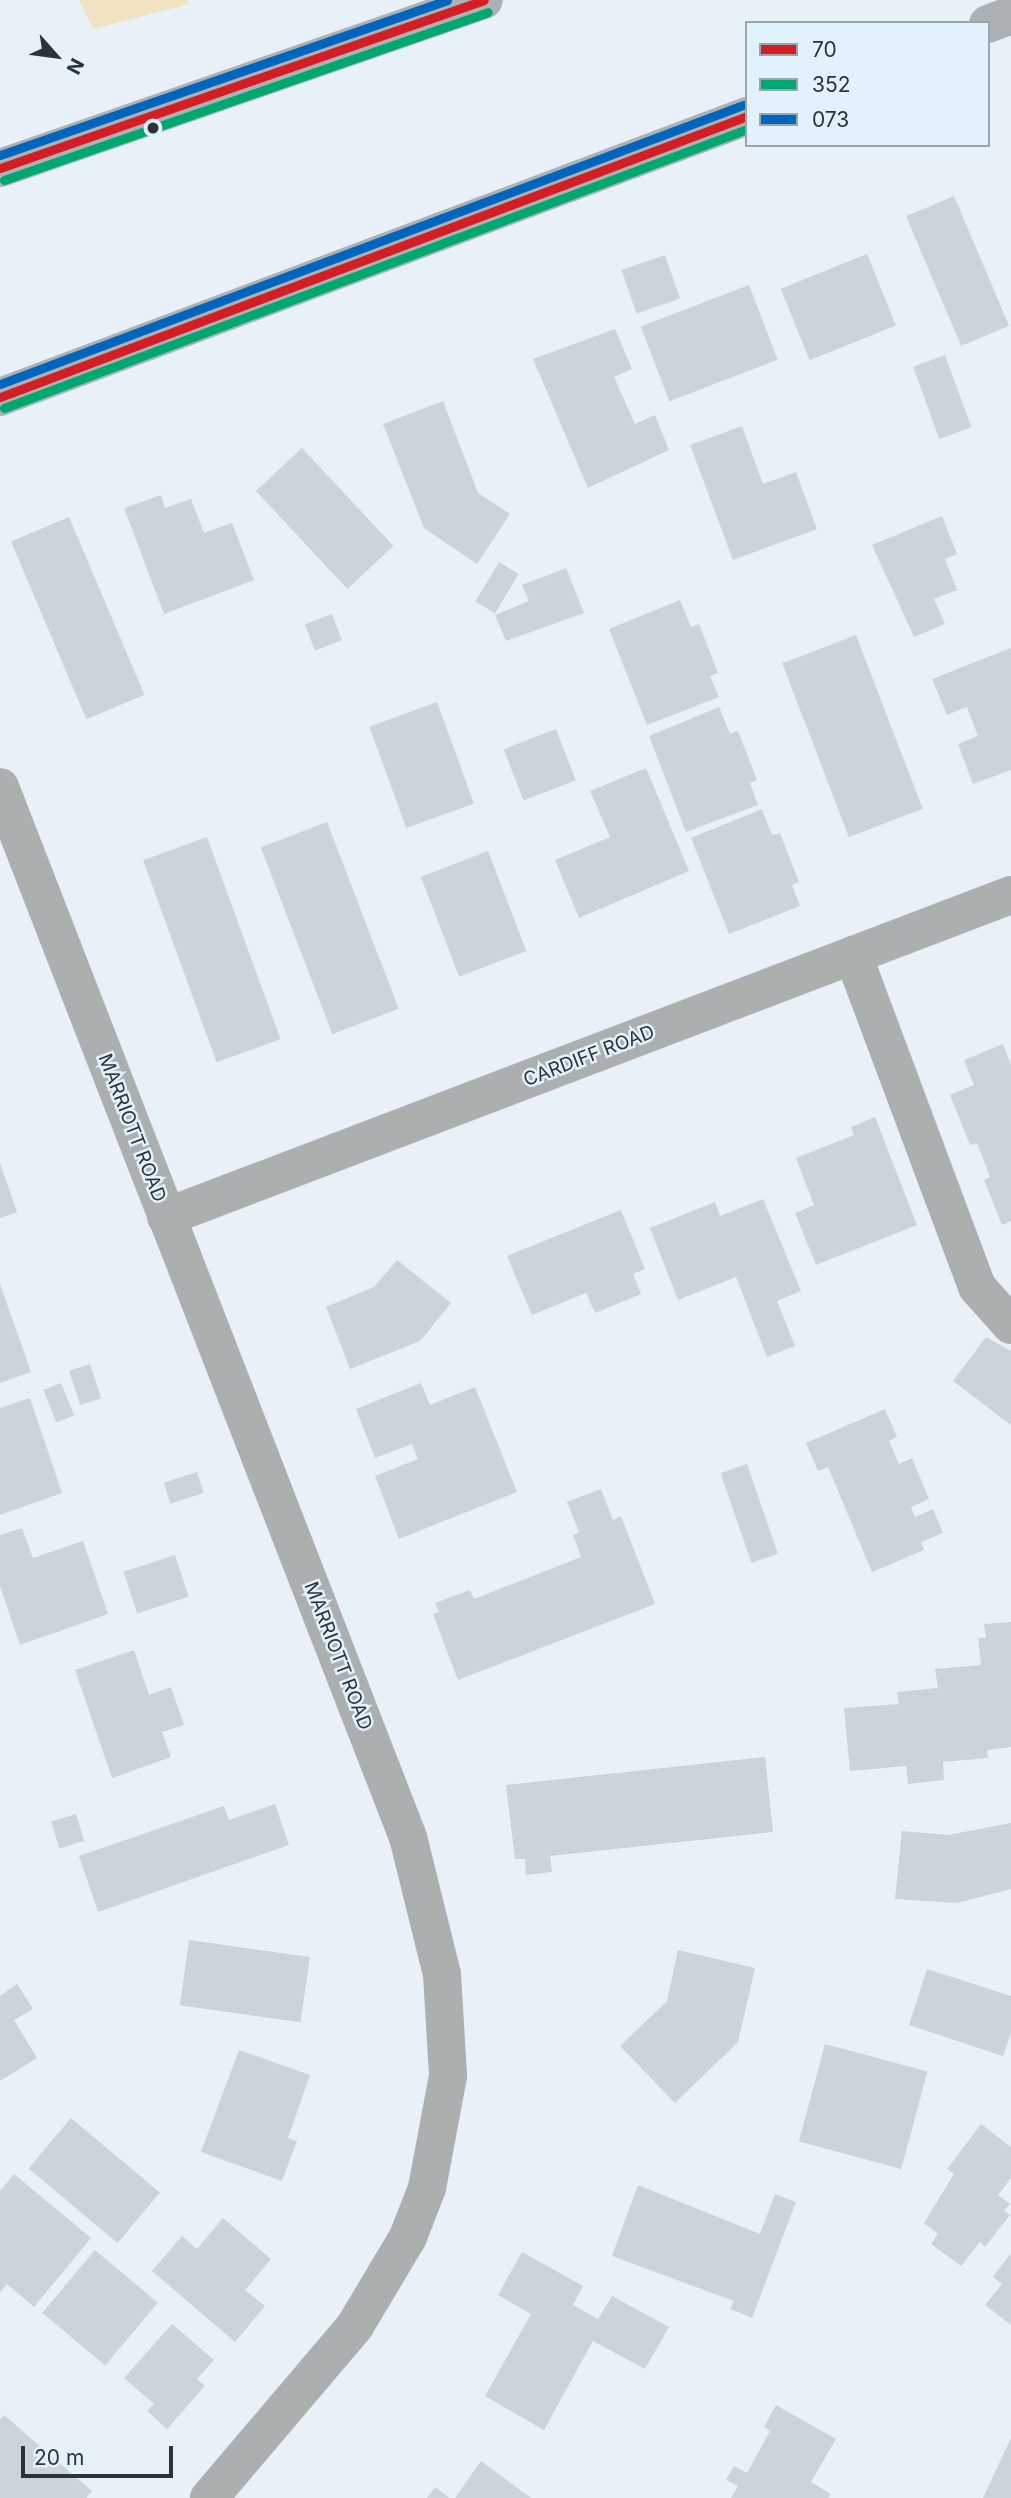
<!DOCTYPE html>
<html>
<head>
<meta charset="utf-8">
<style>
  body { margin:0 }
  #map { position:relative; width:1011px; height:2498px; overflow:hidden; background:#e8f1f7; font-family:Inter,sans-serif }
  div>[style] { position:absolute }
  .green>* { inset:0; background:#f1e2c2 }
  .building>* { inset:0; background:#cdd4d9; transform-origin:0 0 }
  .minor>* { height:38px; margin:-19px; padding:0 19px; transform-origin:19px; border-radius:19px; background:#acafb0 }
  .major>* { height:38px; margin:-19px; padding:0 19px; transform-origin:19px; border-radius:19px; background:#acb1b5 }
  .bus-1>* { height:9px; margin:-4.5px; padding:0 4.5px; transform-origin:4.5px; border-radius:4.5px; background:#d31e26 }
  .bus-2>* { height:9px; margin:-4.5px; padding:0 4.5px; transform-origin:4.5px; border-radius:4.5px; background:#00a76e }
  .bus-3>* { height:9px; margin:-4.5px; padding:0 4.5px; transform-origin:4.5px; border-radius:4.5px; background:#0065bd }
  .dots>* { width:19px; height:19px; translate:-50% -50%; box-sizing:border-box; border:4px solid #e2f2fd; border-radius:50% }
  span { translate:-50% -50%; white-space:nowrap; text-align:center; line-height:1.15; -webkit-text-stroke:5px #e2f2fd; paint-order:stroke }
  .street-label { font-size:19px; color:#2d3337 }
  .legend { position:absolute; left:745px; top:21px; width:245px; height:126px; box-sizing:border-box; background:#e2f2fd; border:2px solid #9aa6ae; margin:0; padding:9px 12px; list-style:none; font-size:21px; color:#2d3337 }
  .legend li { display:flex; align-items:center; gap:14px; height:35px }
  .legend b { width:35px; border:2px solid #9aa6ae }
  .north { position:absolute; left:21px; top:21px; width:70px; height:70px; -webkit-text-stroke:5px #e2f2fd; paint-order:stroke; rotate:118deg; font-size:19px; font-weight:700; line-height:28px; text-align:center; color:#2d3337 }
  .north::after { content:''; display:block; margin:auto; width:24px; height:32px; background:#2d3337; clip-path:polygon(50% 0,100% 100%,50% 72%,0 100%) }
  .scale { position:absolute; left:21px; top:2446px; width:152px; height:32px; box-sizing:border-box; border:4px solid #2d3337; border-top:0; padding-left:9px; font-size:21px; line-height:24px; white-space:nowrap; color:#2d3337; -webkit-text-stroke:5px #e2f2fd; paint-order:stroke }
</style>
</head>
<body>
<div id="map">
  <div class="green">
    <i style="clip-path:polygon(79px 0,188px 0,189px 4px,93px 29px)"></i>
  </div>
  <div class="building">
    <i style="left:954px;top:196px;width:141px;height:52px;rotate:67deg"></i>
    <i style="left:867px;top:254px;width:77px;height:93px;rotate:68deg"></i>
    <i style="left:665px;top:255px;width:46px;height:46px;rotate:71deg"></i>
    <i style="left:749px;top:285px;width:80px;height:116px;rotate:69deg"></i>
    <i style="clip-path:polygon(615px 329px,632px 369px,614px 377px,635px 424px,655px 415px,669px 450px,588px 488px,533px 359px)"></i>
    <i style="left:945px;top:355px;width:77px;height:34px;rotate:70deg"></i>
    <i style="clip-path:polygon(443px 401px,478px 493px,510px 514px,477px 564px,424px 528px,383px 424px)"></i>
    <i style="clip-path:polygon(742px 426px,763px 484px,796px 472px,817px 529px,733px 560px,690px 445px)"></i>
    <i style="left:302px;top:448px;width:134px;height:63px;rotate:47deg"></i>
    <i style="clip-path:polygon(161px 495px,165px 508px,191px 499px,204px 533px,232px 523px,254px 580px,164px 614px,124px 508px)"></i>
    <i style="clip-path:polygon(942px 516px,957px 554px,945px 559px,957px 590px,934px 599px,945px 624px,914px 637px,872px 545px)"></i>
    <i style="left:69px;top:517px;width:193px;height:63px;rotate:67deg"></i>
    <i style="left:499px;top:562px;width:23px;height:46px;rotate:31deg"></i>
    <i style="clip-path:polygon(566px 568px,584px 613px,506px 641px,495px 615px,529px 601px,522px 585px)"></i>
    <i style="clip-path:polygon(680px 600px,691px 627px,699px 624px,718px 673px,710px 676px,719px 697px,647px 725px,609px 629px)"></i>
    <i style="left:332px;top:614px;width:28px;height:29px;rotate:69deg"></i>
    <i style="left:856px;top:635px;width:186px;height:79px;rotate:69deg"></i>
    <i style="clip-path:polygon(1011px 648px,1011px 770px,973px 784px,958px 744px,978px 736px,967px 707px,947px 715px,932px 679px)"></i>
    <i style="left:437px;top:702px;width:108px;height:72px;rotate:70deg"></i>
    <i style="clip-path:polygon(719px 707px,730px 734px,738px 731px,757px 780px,750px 783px,758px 805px,686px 832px,649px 736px)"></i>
    <i style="left:556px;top:729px;width:55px;height:56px;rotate:69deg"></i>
    <i style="clip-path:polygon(646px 768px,689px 871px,579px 918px,555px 860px,610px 837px,590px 791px)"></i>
    <i style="clip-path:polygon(762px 809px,772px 835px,780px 833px,799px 882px,792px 885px,800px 906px,729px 934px,691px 838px)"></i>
    <i style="left:327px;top:822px;width:200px;height:71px;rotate:69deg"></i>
    <i style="left:207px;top:837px;width:215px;height:68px;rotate:70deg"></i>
    <i style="left:488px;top:851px;width:107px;height:72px;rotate:69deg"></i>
    <i style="clip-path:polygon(1003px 1044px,1011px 1065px,1011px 1221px,1002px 1225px,984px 1180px,990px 1177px,977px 1143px,970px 1145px,950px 1095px,974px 1085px,964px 1060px)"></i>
    <i style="clip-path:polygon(875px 1117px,917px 1225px,816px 1265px,795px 1213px,814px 1205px,796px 1158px,854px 1135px,851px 1127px)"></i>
    <i style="clip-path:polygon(0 1163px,17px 1212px,0 1218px)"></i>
    <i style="clip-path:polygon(763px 1199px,801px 1291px,777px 1301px,795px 1346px,767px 1357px,736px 1277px,678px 1300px,650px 1228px,715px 1202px,720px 1216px)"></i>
    <i style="clip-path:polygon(621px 1210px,645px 1269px,633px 1274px,641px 1294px,595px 1313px,586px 1293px,532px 1315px,507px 1256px)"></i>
    <i style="clip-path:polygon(397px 1260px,451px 1303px,420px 1341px,350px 1369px,326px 1307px,374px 1287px)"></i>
    <i style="clip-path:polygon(0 1284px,31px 1372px,0 1383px)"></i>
    <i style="clip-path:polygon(986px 1337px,1011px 1351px,1011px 1425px,953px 1381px)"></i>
    <i style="left:90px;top:1364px;width:36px;height:22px;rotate:72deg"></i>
    <i style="left:61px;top:1383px;width:35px;height:19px;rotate:68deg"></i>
    <i style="clip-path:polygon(421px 1383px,430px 1405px,475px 1387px,517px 1492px,399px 1539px,375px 1476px,418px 1459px,412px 1444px,375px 1458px,356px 1409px)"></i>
    <i style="clip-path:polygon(30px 1398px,62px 1493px,0 1515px,0 1408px)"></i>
    <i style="clip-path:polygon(885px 1409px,897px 1437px,889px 1441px,899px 1464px,912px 1458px,929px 1499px,911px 1507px,915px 1517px,933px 1509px,943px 1533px,921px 1542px,924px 1550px,872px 1572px,828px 1467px,818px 1471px,806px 1443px)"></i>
    <i style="left:747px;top:1464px;width:95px;height:28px;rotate:71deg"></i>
    <i style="left:197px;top:1472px;width:22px;height:35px;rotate:72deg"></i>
    <i style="clip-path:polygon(601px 1489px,613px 1520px,621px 1516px,655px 1604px,458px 1680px,433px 1614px,439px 1612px,435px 1603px,470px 1590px,474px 1599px,581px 1557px,573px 1535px,579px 1532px,567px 1502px)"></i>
    <i style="clip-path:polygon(22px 1528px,33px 1558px,83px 1541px,108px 1614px,20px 1645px,0 1586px,0 1535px)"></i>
    <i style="left:175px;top:1555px;width:44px;height:54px;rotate:72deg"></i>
    <i style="clip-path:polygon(1011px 1622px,1011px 1747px,987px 1750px,988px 1758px,943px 1762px,944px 1780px,908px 1784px,906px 1766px,850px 1771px,844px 1708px,899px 1704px,897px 1692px,938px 1688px,935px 1669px,981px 1665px,978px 1638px,986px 1638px,984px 1624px)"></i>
    <i style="clip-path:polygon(134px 1650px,149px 1695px,171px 1687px,184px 1725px,162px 1732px,171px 1757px,112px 1778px,75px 1670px)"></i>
    <i style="clip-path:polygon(765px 1757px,773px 1832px,550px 1856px,552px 1872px,526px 1875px,525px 1859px,515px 1859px,506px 1785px)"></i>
    <i style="clip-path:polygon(275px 1804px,289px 1845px,98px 1912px,79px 1856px,224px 1806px,229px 1820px)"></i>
    <i style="left:76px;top:1814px;width:28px;height:26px;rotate:73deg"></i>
    <i style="clip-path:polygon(1011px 1823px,1011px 1889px,957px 1903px,895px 1899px,902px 1831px,948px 1835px)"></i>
    <i style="left:189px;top:1940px;width:122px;height:66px;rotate:8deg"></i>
    <i style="clip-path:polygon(678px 1950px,755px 1968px,738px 2042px,675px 2103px,620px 2046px,667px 2001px)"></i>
    <i style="clip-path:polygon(927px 1969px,1011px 1996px,1011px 2033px,1003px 2056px,909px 2025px)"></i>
    <i style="clip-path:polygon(17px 1984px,33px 2009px,14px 2020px,37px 2058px,0 2081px,0 1996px)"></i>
    <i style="left:825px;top:2044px;width:106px;height:101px;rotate:15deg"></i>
    <i style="clip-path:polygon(239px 2050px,310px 2075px,288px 2138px,297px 2141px,282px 2181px,201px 2152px)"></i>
    <i style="left:71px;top:2118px;width:116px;height:66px;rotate:40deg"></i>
    <i style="clip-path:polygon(981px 2124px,1011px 2147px,1011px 2178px,998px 2195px,1010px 2204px,1004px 2211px,1010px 2215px,985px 2247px,980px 2242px,961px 2266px,931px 2244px,938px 2234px,924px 2223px,954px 2174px,947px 2169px)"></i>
    <i style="clip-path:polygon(14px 2174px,91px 2238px,34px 2307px,7px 2284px,0 2292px,0 2191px)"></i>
    <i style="clip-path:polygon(638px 2185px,760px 2234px,775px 2194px,796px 2202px,752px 2318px,730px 2309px,734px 2301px,612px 2256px)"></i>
    <i style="clip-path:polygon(223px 2218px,271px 2259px,245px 2290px,265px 2306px,235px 2342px,152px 2271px,182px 2236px,197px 2249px)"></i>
    <i style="left:95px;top:2250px;width:82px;height:82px;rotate:40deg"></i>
    <i style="clip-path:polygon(522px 2252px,583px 2286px,573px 2305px,598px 2319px,612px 2296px,669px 2327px,645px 2369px,593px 2341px,544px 2430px,485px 2396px,531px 2314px,498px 2295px)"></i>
    <i style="clip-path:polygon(1011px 2253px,1011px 2325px,985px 2305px,1002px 2284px,993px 2277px)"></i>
    <i style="clip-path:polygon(172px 2324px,214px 2360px,197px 2379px,205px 2386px,167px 2429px,147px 2411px,154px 2404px,124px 2378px)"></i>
    <i style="clip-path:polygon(776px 2405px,836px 2439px,811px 2482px,831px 2494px,828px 2498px,731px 2498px,738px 2486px,726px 2480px,734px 2466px,747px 2473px,770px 2431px,764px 2427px)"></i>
    <i style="clip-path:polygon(4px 2415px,92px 2491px,86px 2498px,0 2498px,0 2420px)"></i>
    <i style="clip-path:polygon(1011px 2438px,1011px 2498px,983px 2498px)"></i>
    <i style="clip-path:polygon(481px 2461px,531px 2498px,455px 2498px)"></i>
    <i style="clip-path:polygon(435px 2487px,450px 2498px,427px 2498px)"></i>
  </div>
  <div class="minor">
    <i style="left:0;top:787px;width:1126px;rotate:68.77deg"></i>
    <i style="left:408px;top:1837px;width:141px;rotate:76.1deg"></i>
    <i style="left:442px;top:1974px;width:102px;rotate:86.6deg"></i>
    <i style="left:448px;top:2076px;width:114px;rotate:100.6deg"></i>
    <i style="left:427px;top:2188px;width:53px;rotate:111.2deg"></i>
    <i style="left:408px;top:2237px;width:104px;rotate:120.8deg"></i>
    <i style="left:355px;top:2326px;width:226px;rotate:130.3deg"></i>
    <i style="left:853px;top:955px;width:354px;rotate:69.5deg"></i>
    <i style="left:977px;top:1287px;width:51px;rotate:48.2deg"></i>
    <i style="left:166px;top:1217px;width:904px;rotate:-20.86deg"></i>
  </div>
  <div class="major">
    <i style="left:988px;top:24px;width:25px;rotate:-21deg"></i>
    <i style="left:0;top:168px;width:512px;rotate:-19.14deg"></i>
    <i style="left:0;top:397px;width:798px;rotate:-20.61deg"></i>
  </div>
  <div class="bus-1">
    <i style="left:0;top:168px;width:512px;rotate:-19.14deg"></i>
    <i style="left:0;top:397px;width:798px;rotate:-20.61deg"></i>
  </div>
  <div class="bus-2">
    <i style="left:4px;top:180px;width:512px;rotate:-19.14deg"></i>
    <i style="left:4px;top:408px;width:794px;rotate:-20.58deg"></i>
  </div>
  <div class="bus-3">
    <i style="left:0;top:155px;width:473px;rotate:-19.1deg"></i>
    <i style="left:0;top:384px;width:794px;rotate:-20.58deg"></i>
  </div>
  <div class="dots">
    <i style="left:153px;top:128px;background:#2d3337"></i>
  </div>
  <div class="street-label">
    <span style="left:589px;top:1056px;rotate:-21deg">CARDIFF ROAD</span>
    <span style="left:132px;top:1128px;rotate:69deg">MARRIOTT ROAD</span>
    <span style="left:338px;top:1656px;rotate:69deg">MARRIOTT ROAD</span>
  </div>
  <ul class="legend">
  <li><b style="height:9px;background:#d31e26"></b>70</li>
  <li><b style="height:9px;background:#00a76e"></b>352</li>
  <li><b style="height:9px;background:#0065bd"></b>073</li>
  </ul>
  <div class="north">N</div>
  <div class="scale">20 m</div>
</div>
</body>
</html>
